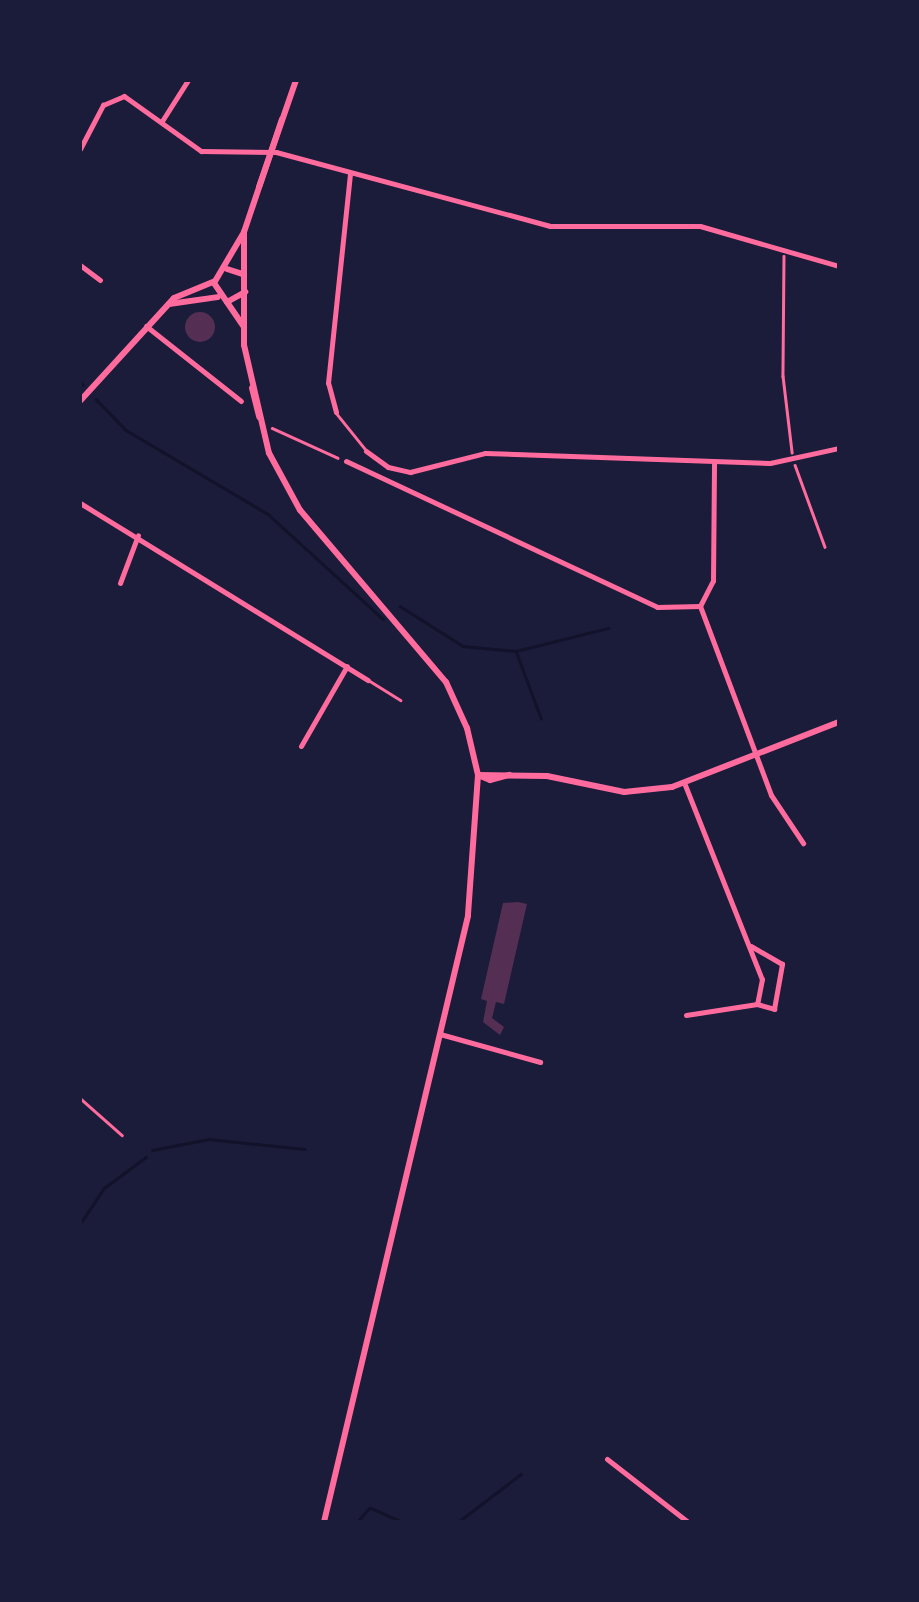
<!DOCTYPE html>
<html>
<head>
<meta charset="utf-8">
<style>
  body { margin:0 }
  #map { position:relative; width:919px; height:1602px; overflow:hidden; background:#1b1b3a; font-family:Karla,sans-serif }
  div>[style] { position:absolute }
  .stream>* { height:2.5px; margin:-1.25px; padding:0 1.25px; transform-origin:1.25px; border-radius:1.25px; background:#12122b }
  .building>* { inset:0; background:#542f53 }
  .round { border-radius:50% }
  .path>* { height:2.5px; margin:-1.25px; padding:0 1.25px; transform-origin:1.25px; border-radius:1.25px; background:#ff6b9d }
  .service>* { height:2.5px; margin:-1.25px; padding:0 1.25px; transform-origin:1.25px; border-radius:1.25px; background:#ff6b9d }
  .minor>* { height:5px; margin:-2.5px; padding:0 2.5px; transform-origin:2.5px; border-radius:2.5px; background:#ff6b9d }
  .tertiary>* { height:6px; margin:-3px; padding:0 3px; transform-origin:3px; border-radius:3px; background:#ff6b9d }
  .secondary>* { height:6px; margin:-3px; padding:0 3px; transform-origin:3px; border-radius:3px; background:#ff6b9d }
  span { translate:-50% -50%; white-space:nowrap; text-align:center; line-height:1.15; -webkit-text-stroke:10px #1b1b3a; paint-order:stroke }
  .frame { position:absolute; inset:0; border:82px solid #1b1b3a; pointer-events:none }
</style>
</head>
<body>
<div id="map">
  <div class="stream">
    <i style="left:80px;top:381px;width:5px;rotate:53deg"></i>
    <i style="left:96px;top:399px;width:43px;rotate:45.9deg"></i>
    <i style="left:126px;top:430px;width:165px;rotate:30.6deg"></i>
    <i style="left:268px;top:514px;width:156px;rotate:42.4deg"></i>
    <i style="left:400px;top:606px;width:75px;rotate:32.4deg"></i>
    <i style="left:463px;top:646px;width:53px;rotate:5.4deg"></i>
    <i style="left:516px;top:651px;width:95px;rotate:-14deg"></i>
    <i style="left:516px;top:651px;width:72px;rotate:69.5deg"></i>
    <i style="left:152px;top:1150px;width:58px;rotate:-10.9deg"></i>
    <i style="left:209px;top:1139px;width:96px;rotate:6deg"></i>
    <i style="left:80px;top:1224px;width:43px;rotate:-56.3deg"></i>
    <i style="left:104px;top:1188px;width:52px;rotate:-36.4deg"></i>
    <i style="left:371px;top:1508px;width:35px;rotate:24deg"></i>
    <i style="left:357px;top:1522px;width:18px;rotate:-49deg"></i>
    <i style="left:458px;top:1522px;width:79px;rotate:-37.3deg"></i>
  </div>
  <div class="building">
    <i class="round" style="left:185px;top:312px;width:30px;height:30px"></i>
    <i style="clip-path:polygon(518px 902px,527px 904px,504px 1004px,496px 1002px,492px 1018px,504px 1027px,500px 1035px,483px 1022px,487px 1001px,481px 999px,503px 903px)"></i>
  </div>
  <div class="path">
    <i style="left:784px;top:256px;width:120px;rotate:90.5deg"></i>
    <i style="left:783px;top:376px;width:77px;rotate:83.2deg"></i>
    <i style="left:272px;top:428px;width:72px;rotate:24.4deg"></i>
    <i style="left:795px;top:465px;width:87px;rotate:69.9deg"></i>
    <i style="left:80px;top:1098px;width:56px;rotate:41.4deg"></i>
  </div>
  <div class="service">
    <i style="left:337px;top:414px;width:46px;rotate:51.1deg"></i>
    <i style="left:370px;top:681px;width:36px;rotate:32deg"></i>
  </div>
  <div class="minor">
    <i style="left:162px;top:121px;width:49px;rotate:-57.6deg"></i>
    <i style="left:80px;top:149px;width:50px;rotate:-62.4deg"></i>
    <i style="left:103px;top:105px;width:23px;rotate:-23deg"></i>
    <i style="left:124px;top:96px;width:95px;rotate:35.5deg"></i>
    <i style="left:201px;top:151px;width:75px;rotate:0.8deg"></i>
    <i style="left:276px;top:152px;width:284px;rotate:15.1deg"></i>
    <i style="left:550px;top:226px;width:150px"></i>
    <i style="left:700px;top:226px;width:145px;rotate:16.1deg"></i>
    <i style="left:80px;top:265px;width:25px;rotate:37deg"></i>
    <i style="left:146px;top:326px;width:121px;rotate:38.3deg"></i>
    <i style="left:336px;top:412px;width:30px;rotate:-105deg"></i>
    <i style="left:328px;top:383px;width:211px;rotate:-84deg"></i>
    <i style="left:366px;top:451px;width:27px;rotate:36deg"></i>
    <i style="left:388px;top:467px;width:23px;rotate:13deg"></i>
    <i style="left:410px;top:472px;width:77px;rotate:-14.2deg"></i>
    <i style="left:485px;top:453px;width:285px;rotate:2deg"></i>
    <i style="left:770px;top:463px;width:71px;rotate:-12.3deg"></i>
    <i style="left:346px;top:461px;width:344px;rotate:25.1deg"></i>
    <i style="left:657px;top:607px;width:43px;rotate:-1.3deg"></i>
    <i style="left:700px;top:606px;width:202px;rotate:69.4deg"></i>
    <i style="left:771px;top:795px;width:58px;rotate:56.3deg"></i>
    <i style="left:80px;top:503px;width:338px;rotate:31.6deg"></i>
    <i style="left:120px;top:583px;width:51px;rotate:-69.4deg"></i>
    <i style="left:700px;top:606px;width:28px;rotate:-63deg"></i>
    <i style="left:713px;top:581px;width:119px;rotate:-89.5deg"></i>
    <i style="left:301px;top:746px;width:92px;rotate:-60.1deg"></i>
    <i style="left:685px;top:785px;width:209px;rotate:68.4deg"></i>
    <i style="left:762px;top:979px;width:25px;rotate:101deg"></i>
    <i style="left:686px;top:1015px;width:72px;rotate:-8.8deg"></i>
    <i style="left:757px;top:1004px;width:18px;rotate:16deg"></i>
    <i style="left:774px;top:1009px;width:46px;rotate:-79.9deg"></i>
    <i style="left:782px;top:964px;width:36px;rotate:-150deg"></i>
    <i style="left:440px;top:1034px;width:104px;rotate:15.6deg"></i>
    <i style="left:607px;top:1459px;width:103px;rotate:37.9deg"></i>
  </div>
  <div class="tertiary">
    <i style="left:227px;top:269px;width:16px;rotate:18deg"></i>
    <i style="left:227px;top:302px;width:21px;rotate:-29deg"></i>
    <i style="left:169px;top:304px;width:49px;rotate:-8.1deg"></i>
    <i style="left:80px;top:401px;width:139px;rotate:-47.6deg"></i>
    <i style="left:174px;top:298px;width:44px;rotate:-22.5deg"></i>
    <i style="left:478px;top:775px;width:69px;rotate:0.8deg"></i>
    <i style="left:547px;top:776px;width:79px;rotate:11.7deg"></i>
    <i style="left:624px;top:792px;width:48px;rotate:-5.9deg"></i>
    <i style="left:672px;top:787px;width:179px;rotate:-21.3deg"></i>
    <i style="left:478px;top:775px;width:13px;rotate:23deg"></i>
    <i style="left:490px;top:780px;width:20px;rotate:-15deg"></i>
  </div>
  <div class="secondary">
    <i style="left:259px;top:187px;width:113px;rotate:-70.9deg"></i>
    <i style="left:244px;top:232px;width:113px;rotate:90deg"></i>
    <i style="left:244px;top:345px;width:111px;rotate:77deg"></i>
    <i style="left:269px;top:453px;width:65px;rotate:61.5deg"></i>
    <i style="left:300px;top:510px;width:226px;rotate:49.7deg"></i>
    <i style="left:446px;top:682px;width:51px;rotate:65.5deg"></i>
    <i style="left:467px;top:728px;width:48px;rotate:76.8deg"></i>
    <i style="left:478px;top:775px;width:141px;rotate:94.1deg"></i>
    <i style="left:468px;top:916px;width:623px;rotate:103.37deg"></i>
    <i style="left:244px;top:327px;width:53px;rotate:-124.3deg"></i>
    <i style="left:214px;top:283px;width:59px;rotate:-59.5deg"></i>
    <i style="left:244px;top:232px;width:119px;rotate:-71.4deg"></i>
    <i style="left:252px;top:388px;width:30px;rotate:76deg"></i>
  </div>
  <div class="frame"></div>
</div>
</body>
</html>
